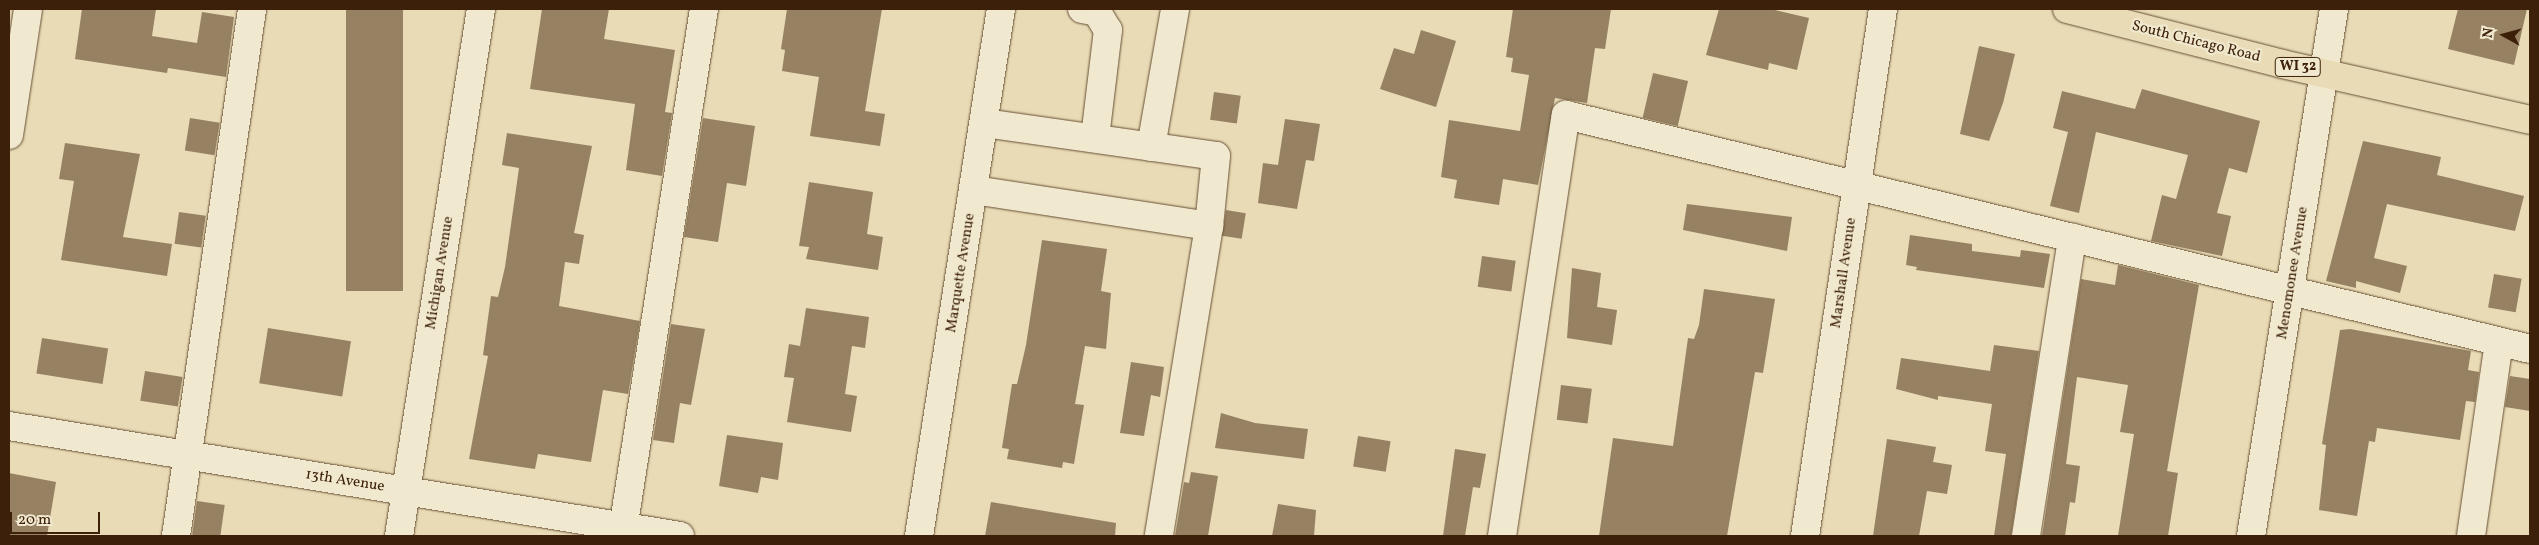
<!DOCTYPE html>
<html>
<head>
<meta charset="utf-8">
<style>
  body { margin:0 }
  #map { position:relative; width:2539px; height:545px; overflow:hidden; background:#e8dbb5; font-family:Vollkorn,serif }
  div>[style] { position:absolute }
  .building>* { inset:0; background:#968162; transform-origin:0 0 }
  .roads { filter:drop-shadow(0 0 1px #684f34) drop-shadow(0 0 1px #684f34) }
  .minor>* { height:28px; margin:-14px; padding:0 14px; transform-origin:14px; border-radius:14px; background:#f0e8cf }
  .major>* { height:28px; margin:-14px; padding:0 14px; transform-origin:14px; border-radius:14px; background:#e8dbb5 }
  span { translate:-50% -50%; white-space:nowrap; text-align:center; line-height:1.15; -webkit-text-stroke:4.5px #f0e8cf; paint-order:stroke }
  .shield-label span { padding:1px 4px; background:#f0e8cf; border:1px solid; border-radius:4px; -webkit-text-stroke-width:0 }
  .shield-label { font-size:14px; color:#3d2009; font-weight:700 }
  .street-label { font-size:15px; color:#3d2009 }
  .frame { position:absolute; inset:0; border:10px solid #3d2009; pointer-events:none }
  .north { position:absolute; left:2479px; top:10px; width:50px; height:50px; -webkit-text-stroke:4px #f0e8cf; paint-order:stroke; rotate:277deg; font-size:14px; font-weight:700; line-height:20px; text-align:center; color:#3d2009 }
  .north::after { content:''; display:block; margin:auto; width:18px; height:22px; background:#3d2009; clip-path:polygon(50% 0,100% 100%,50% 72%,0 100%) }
  .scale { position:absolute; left:10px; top:512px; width:90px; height:22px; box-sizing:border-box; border:2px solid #3d2009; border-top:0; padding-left:6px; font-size:15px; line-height:18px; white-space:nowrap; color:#3d2009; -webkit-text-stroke:4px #f0e8cf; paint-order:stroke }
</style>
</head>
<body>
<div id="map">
  <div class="building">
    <i style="clip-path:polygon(82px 9px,156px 9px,152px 36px,197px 43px,202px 12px,234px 17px,226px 77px,168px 68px,167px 73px,75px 59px)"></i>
    <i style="left:346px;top:9px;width:57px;height:282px"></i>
    <i style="clip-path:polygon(542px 9px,609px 9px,604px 39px,675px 50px,665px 112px,672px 113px,662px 176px,626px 170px,635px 104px,530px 89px)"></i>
    <i style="clip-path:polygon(787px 9px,882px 9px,865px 111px,885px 114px,880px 146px,810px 136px,819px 77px,782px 71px,785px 50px,781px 49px)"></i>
    <i style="clip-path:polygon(1513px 9px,1611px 9px,1605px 49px,1595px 48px,1587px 103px,1555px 98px,1538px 185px,1503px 179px,1499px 205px,1454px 198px,1457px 180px,1441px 177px,1449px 120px,1520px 131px,1529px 75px,1511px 72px,1513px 58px,1506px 57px)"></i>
    <i style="clip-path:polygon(1719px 9px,1771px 9px,1809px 18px,1797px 70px,1769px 63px,1768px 70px,1706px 55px)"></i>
    <i style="clip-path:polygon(2458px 9px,2527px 9px,2514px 65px,2448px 49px)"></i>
    <i style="clip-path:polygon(1421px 30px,1456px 41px,1436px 107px,1380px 89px,1394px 48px,1414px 54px)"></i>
    <i style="clip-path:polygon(1979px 46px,2015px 54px,2003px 103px,1989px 141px,1960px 134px)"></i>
    <i style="left:1653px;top:73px;width:36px;height:46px;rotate:13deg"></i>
    <i style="clip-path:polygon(2142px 89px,2260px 121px,2247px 173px,2229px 168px,2217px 213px,2231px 216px,2222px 256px,2151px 241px,2162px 195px,2176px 199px,2188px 155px,2096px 132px,2079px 213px,2050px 206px,2068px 132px,2053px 128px,2062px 91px,2135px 109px)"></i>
    <i style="left:1214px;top:92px;width:27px;height:28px;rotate:8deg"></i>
    <i style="left:190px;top:118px;width:30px;height:33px;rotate:9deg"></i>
    <i style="clip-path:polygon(703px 118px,755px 126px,746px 186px,727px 183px,718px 242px,684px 237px)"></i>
    <i style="clip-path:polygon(1285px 119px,1320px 124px,1314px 161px,1306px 160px,1297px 209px,1258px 203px,1263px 163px,1278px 165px)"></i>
    <i style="clip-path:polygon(507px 133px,592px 146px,574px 233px,584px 235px,579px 264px,565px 262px,559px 306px,640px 321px,628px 394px,603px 390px,591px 462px,538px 454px,535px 469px,469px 459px,488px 356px,483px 355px,491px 296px,498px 297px,505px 267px,519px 168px,502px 165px)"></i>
    <i style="clip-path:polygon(2363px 141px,2441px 157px,2437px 175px,2524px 196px,2515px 231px,2387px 204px,2374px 258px,2407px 266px,2400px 293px,2356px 281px,2356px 288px,2326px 281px)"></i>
    <i style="clip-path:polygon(65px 143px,140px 154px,123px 237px,172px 244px,167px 276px,61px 260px,74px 181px,59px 179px)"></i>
    <i style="clip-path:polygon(809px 182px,873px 192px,867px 234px,883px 237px,878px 270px,806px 259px,809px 247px,799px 246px)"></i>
    <i style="clip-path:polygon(1687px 204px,1792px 217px,1787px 251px,1683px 230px)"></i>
    <i style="left:1226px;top:210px;width:20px;height:26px;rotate:9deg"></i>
    <i style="left:179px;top:212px;width:27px;height:32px;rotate:8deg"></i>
    <i style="clip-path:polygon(1910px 235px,1972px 244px,1972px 251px,2020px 257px,2021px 250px,2050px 254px,2044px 288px,1916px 270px,1917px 267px,1906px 265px)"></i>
    <i style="clip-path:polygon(1042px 240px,1107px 249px,1101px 291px,1111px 293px,1106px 349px,1085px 346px,1075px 404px,1084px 405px,1074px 464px,1063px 462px,1062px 468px,1007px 459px,1009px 449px,1002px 448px,1012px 384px,1017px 384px,1026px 345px)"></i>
    <i style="left:1482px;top:256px;width:34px;height:31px;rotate:8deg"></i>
    <i style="clip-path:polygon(2118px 265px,2199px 285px,2167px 471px,2178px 473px,2168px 536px,2118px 536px,2134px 434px,2120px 432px,2128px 385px,2077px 377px,2066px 464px,2080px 466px,2075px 503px,2070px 502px,2065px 536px,2042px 536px,2081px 279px,2115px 285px)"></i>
    <i style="clip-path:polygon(1572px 268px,1601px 273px,1597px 307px,1617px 310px,1612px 345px,1567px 338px)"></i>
    <i style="left:2494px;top:274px;width:28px;height:34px;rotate:10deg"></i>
    <i style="clip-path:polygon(1704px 289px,1775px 299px,1763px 373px,1755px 372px,1727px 536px,1599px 536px,1613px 438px,1673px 446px,1688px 338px,1694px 339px,1699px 325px)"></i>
    <i style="clip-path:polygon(806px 308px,869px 317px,865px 348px,852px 346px,845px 394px,857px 396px,851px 432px,787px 422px,794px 378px,784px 377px,789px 344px,800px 346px)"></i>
    <i style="clip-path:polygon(671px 324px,705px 329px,691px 405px,680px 403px,674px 443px,653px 440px)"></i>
    <i style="left:268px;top:328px;width:84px;height:56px;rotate:9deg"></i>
    <i style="clip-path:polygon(2350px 329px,2471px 351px,2468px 370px,2479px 372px,2475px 402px,2466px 401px,2460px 440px,2377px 428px,2375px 442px,2369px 441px,2357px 516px,2319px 510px,2326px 445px,2322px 444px,2340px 330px)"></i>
    <i style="left:42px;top:338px;width:67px;height:36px;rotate:9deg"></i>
    <i style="clip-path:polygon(1994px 345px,2039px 351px,2011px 536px,1994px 536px,2006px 454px,1985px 451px,1992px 404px,1938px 396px,1938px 400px,1896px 389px,1901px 358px,1990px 371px)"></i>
    <i style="clip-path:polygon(1131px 362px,1164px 367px,1160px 397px,1151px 395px,1144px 436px,1120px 433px)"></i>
    <i style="left:145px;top:371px;width:38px;height:30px;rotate:9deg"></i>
    <i style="clip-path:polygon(2510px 376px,2530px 379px,2530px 411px,2505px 407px)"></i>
    <i style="left:1561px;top:385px;width:31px;height:35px;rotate:7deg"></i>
    <i style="clip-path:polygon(1221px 413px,1255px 423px,1308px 429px,1304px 459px,1215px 448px)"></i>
    <i style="clip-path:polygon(727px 435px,783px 443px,778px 480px,761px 477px,758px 493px,719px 486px)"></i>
    <i style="left:1358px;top:436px;width:33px;height:31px;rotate:9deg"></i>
    <i style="clip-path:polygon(1887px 439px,1936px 447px,1933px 462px,1952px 465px,1947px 494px,1927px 491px,1919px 536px,1873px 536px)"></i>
    <i style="clip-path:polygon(1455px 449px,1486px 454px,1480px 488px,1473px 487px,1465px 536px,1443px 536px)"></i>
    <i style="clip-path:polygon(1191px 472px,1218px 476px,1208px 536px,1175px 536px,1184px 482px,1189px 483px)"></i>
    <i style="clip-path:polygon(9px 473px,56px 482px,47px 536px,9px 536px)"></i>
    <i style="left:197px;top:501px;width:28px;height:34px;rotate:8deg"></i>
    <i style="clip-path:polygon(991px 502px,1116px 523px,1115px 536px,985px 536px)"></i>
    <i style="clip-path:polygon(1278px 504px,1316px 510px,1314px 536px,1272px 536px)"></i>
  </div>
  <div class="roads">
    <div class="minor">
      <i style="left:1082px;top:9px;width:15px;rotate:11deg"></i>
      <i style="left:1097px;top:12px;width:21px;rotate:59deg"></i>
      <i style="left:1108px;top:30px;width:109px;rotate:96.9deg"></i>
      <i style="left:985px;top:123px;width:233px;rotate:8.1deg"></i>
      <i style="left:1216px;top:156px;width:70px;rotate:95.7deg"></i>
      <i style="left:1209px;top:226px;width:314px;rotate:99.2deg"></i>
      <i style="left:9px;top:135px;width:127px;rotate:-81.4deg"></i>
      <i style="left:1151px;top:147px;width:140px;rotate:-80.1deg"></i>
      <i style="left:974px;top:190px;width:238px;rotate:8.7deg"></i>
      <i style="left:9px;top:426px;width:680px;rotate:9.31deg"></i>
      <i style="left:176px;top:536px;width:532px;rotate:-81.79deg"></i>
      <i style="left:399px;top:536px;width:533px;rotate:-81.16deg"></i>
      <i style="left:622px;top:536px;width:533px;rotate:-81.16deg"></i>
      <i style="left:919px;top:536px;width:533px;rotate:-81.16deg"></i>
      <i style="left:1502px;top:536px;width:426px;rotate:-81.4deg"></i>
      <i style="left:1566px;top:115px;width:992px;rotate:13.64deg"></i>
      <i style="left:1805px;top:536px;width:533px;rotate:-81.58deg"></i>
      <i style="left:2026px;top:536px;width:302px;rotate:-81.2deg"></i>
      <i style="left:2251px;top:536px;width:533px;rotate:-81.05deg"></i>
      <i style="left:2471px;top:536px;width:196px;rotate:-81.8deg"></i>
    </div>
    <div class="major">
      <i style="left:2067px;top:9px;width:222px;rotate:14.3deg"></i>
      <i style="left:2282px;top:64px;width:254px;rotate:12.7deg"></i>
    </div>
  </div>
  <div class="shield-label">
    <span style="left:2298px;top:67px">WI 32</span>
  </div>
  <div class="street-label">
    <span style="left:2196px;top:42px;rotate:14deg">South Chicago Road</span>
    <span style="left:440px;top:273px;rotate:-81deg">Michigan Avenue</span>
    <span style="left:961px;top:273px;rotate:-81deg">Marquette Avenue</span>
    <span style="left:1844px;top:273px;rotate:-82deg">Marshall Avenue</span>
    <span style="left:2293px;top:273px;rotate:-81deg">Menomonee Avenue</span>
    <span style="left:345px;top:481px;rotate:9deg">13th Avenue</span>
  </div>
  <div class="frame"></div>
  <div class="north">N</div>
  <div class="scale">20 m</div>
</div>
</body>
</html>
